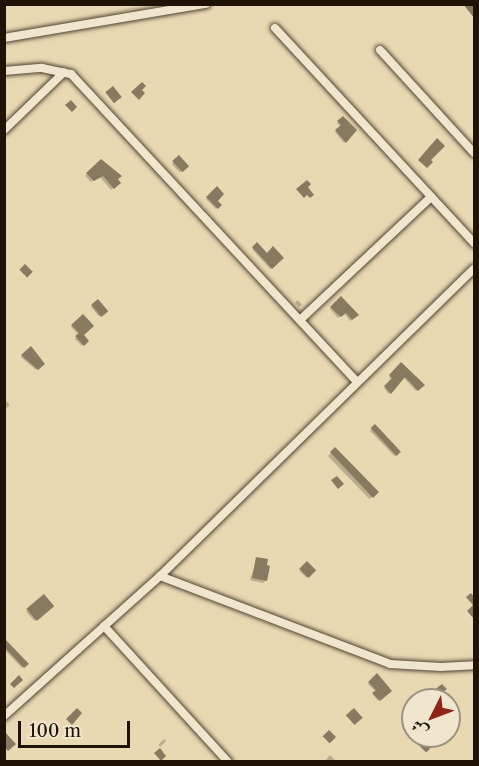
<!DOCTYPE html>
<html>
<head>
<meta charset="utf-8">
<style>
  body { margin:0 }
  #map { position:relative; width:479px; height:766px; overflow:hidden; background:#e8d9b3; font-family:"Libre Caslon Text",Amiri,serif }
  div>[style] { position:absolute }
  .shadow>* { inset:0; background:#0003; transform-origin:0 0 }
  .building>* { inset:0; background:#887a60; transform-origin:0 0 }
  .roads { filter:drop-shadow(0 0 2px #514432) drop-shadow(0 0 2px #514432) }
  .minor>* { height:8px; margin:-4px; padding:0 4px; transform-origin:4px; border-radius:4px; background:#f0e6ce }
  span { translate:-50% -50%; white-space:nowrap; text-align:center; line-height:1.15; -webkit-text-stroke:6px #f0e6ce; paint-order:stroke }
  .frame { position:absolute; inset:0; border:6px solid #1f1307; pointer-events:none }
  .north { position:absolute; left:401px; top:688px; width:60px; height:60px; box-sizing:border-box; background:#f0e6ce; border:2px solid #9c927e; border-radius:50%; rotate:228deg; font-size:16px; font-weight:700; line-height:24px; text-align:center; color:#1f1307 }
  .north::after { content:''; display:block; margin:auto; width:21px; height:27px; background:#8f2418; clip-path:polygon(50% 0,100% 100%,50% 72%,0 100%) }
  .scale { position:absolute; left:18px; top:721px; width:112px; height:27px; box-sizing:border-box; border:3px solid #1f1307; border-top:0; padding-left:8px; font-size:18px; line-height:21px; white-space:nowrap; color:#1f1307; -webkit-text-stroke:4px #f0e6ce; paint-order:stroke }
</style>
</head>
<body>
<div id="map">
  <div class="shadow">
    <i style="clip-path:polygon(343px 118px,355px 130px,344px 143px,335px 132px,341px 127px,337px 123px)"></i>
    <i style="left:179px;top:157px;width:12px;height:10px;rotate:48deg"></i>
    <i style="clip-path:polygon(101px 161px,119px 183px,111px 190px,100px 177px,91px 182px,85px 176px)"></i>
    <i style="clip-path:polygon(217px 189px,216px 201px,220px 205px,216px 209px,206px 199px)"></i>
    <i style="clip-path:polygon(257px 244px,266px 255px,282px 258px,270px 269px,252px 249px)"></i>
    <i style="clip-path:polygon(341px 298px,357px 315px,350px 321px,344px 313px,338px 318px,330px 309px)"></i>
    <i style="left:298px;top:300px;width:6px;height:4px;rotate:51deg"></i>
    <i style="left:98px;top:301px;width:13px;height:9px;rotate:51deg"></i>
    <i style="clip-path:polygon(83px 316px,82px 335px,87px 340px,82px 346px,75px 339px,79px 335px,71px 327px)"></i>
    <i style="clip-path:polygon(31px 348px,43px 363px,36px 370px,21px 357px)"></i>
    <i style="clip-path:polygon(402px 364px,423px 385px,416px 391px,403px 377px,389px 394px,384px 388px,392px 381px,389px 377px)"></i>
    <i style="clip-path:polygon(4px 399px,10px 405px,4px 410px)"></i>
    <i style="left:375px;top:426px;width:35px;height:7px;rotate:46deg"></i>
    <i style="left:335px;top:449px;width:60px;height:10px;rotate:46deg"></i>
    <i style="clip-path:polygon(257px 559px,266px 580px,263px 583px,250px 580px)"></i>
    <i style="left:307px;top:563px;width:10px;height:11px;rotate:45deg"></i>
    <i style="left:43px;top:596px;width:13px;height:23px;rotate:48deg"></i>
    <i style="clip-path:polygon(4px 640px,27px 664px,22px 668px,4px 649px)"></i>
    <i style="clip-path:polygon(377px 675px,390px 691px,378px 701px,373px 695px,376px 692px,368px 684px)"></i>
    <i style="left:164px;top:739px;width:3px;height:8px;rotate:45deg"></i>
    <i style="clip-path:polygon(330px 755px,337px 762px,324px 762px)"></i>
  </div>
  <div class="building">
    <i style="clip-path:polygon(463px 4px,474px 4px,474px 18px)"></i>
    <i style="clip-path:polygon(142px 82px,146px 86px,142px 90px,145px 93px,139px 100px,131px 92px)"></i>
    <i style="left:113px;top:86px;width:14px;height:10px;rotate:51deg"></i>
    <i style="clip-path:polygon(71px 100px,77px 107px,72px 112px,65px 105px)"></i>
    <i style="clip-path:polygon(343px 116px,357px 130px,346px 143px,335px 130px,341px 125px,337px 121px)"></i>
    <i style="clip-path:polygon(437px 138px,445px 146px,431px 160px,433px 162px,427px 168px,418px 160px)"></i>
    <i style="left:179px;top:155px;width:15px;height:9px;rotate:48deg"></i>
    <i style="clip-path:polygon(101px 159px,122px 176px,118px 179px,121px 183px,114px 189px,103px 176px,94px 181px,86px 173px)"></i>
    <i style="clip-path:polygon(307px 180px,311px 184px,308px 187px,314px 195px,310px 198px,307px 195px,304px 198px,296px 189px)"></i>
    <i style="clip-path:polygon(217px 186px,224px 194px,218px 201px,222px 205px,218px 209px,206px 197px)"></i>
    <i style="clip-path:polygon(257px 242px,267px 253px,273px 246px,284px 258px,272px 269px,252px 247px)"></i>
    <i style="left:25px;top:264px;width:11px;height:8px;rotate:45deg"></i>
    <i style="clip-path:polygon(341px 296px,359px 315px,352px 320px,346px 313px,341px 317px,330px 307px)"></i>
    <i style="left:98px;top:299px;width:16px;height:9px;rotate:50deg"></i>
    <i style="clip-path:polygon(83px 314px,94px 326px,84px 335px,89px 341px,84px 346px,75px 336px,79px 333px,71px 325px)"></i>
    <i style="clip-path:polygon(31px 346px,45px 364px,38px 370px,21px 355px)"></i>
    <i style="clip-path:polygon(401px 362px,425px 385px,418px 391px,405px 377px,391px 394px,384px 386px,392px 378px,389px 375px)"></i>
    <i style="left:375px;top:424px;width:38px;height:6px;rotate:47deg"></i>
    <i style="clip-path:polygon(335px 447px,379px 492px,373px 498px,330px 452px)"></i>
    <i style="clip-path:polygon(337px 476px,344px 484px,338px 489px,331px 480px)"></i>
    <i style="clip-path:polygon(256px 557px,268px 559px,267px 565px,270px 566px,267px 581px,252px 578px)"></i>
    <i style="left:307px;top:561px;width:13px;height:11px;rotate:45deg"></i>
    <i style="clip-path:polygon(471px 593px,474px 597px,474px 619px,467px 611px,473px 605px,466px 597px)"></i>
    <i style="left:44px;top:594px;width:16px;height:23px;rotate:50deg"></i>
    <i style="clip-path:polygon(4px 638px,29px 664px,24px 668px,4px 647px)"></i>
    <i style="clip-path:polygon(377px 673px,392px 691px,380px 701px,372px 693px,376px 690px,368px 682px)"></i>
    <i style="clip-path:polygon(19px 675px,23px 680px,14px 688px,10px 684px)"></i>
    <i style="clip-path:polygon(442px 684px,447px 689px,443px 692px,446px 696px,441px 700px,422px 700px)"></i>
    <i style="clip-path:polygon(77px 708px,82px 713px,72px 725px,66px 719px)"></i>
    <i style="left:354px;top:708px;width:13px;height:11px;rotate:48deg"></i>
    <i style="left:329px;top:730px;width:10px;height:9px;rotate:45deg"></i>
    <i style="clip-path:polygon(4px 731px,16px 744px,8px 751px,4px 747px)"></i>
    <i style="left:424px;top:739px;width:11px;height:8px;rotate:45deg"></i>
    <i style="clip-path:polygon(160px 748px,166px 756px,161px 761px,154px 753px)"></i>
  </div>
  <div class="roads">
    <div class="minor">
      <i style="left:275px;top:28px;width:293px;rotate:47.2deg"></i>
      <i style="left:4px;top:38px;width:205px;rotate:-9.6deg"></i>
      <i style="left:380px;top:50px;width:139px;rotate:47.6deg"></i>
      <i style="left:4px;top:71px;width:38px;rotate:-5deg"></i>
      <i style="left:42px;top:68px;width:30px;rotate:12deg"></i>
      <i style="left:71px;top:74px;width:420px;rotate:47.1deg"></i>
      <i style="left:4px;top:130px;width:83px;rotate:-44deg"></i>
      <i style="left:300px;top:320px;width:180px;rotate:-43.2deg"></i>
      <i style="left:160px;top:576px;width:246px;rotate:20.9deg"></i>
      <i style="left:390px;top:664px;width:51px;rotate:3.4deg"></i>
      <i style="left:441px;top:667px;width:33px;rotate:-3deg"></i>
      <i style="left:104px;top:626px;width:184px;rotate:47.6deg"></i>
      <i style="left:4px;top:716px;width:210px;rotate:-41.9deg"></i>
      <i style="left:160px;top:576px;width:439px;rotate:-44.4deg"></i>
    </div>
  </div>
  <div class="frame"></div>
  <div class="north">ش</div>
  <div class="scale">100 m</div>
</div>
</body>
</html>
